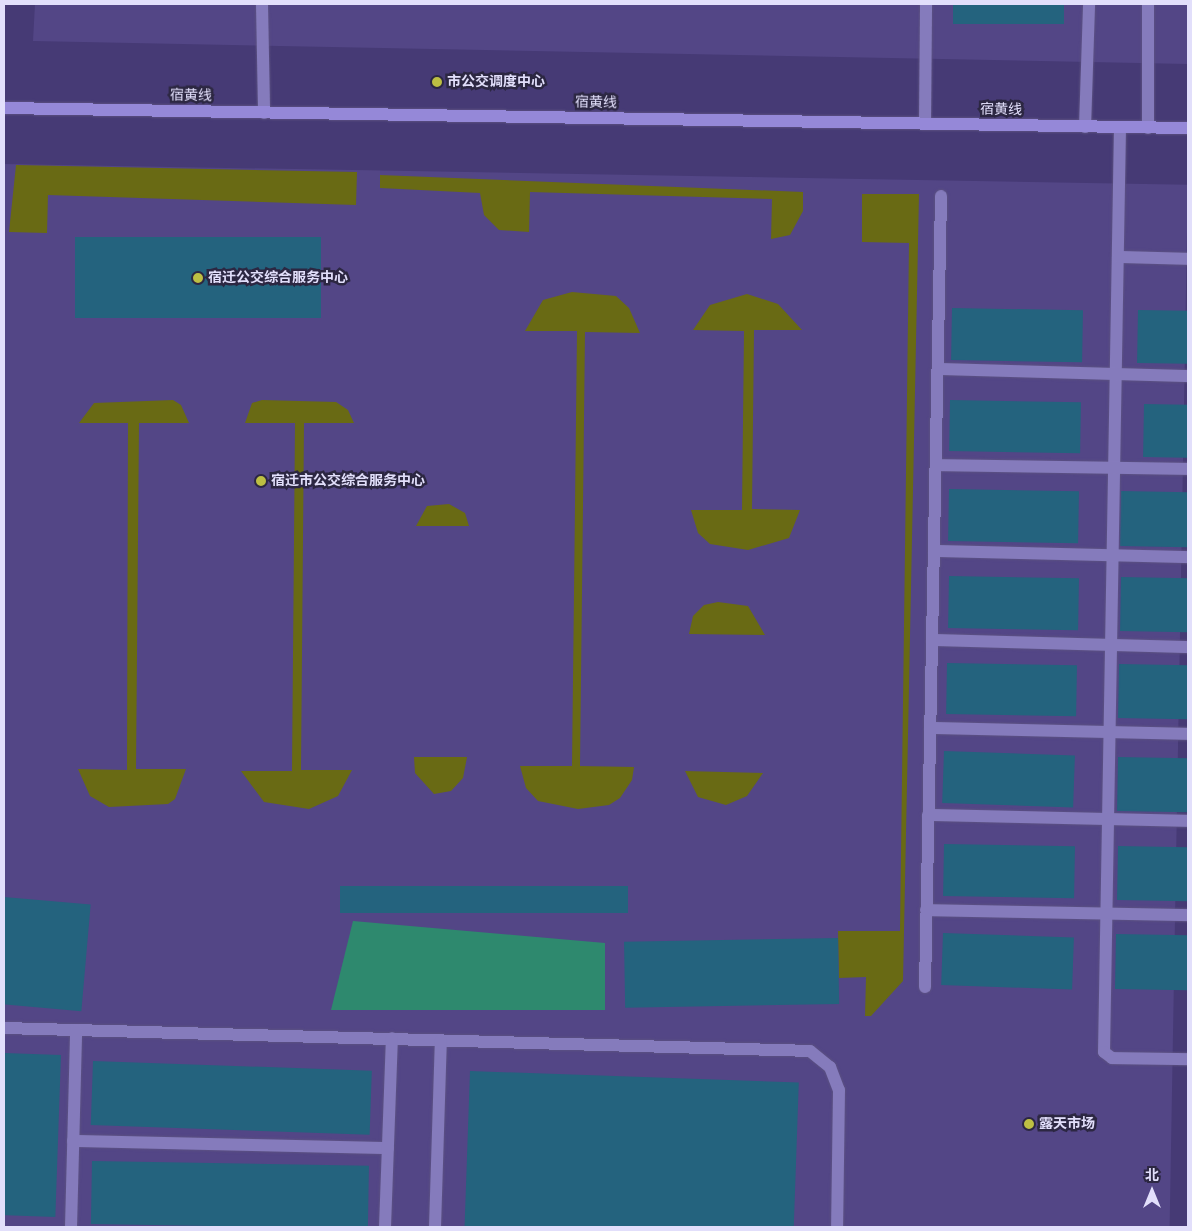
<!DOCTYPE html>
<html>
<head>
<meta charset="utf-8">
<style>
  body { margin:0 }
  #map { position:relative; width:1192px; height:1231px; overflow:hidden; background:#463a75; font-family:"Fira Sans","Noto Sans SC",sans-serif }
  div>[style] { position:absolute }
  .built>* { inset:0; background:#534686; transform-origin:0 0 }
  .green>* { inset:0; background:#696a14 }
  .water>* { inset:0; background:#2e896e }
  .building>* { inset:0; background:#24637e; transform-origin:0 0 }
  .roads { filter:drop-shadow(0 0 1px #5c5282) drop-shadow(0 0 1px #5c5282) }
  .minor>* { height:12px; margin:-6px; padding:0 6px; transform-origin:6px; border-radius:6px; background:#857bbc }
  .major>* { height:12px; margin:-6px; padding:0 6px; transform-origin:6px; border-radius:6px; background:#9588d8 }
  .dots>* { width:14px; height:14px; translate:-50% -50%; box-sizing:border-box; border:2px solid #2c2742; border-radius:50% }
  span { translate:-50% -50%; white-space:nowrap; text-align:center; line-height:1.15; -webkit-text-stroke:5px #2c2742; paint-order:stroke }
  .poi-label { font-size:14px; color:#e2dffb; font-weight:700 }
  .left { translate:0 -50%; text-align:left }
  .street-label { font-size:14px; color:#e2dffb }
  .frame { position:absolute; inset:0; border:5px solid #e2dffb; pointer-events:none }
  .north { position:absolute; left:1127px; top:1166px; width:50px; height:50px; -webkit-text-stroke:4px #2c2742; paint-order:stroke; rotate:0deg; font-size:14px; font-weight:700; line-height:20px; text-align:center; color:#e2dffb }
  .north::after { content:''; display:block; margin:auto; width:18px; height:22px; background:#e2dffb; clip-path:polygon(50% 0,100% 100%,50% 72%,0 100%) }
</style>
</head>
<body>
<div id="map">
  <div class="built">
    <i style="clip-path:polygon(35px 4px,1188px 4px,1188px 64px,33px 41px)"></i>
    <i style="left:4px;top:164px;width:1184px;height:1063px;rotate:1deg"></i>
  </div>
  <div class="green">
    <i style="clip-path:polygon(16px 165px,357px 172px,356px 205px,48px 195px,47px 233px,9px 232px)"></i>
    <i style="clip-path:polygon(380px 175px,803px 192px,803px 211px,790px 235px,771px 239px,772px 199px,530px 192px,529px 232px,499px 230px,484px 215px,480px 193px,380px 188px)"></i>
    <i style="clip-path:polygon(862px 194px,919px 194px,903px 981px,871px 1016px,865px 1016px,866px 977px,839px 978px,838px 931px,900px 931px,909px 243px,862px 242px)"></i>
    <i style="clip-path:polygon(572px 292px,616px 296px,629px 308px,640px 333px,585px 332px,580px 766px,634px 767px,632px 780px,620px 798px,609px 805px,578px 809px,538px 801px,526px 788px,520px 766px,572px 766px,577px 331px,525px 331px,543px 300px)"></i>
    <i style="clip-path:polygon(747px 294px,778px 304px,802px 330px,754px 330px,752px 509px,800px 510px,789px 538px,748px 550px,710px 544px,698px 533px,691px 510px,742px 510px,744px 331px,693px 330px,710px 305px)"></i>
    <i style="clip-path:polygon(173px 400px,181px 405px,189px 423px,139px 423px,136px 769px,186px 769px,175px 799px,168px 804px,109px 807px,90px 796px,78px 769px,127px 770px,128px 423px,79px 423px,94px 403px)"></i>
    <i style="clip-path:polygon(262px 400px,336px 402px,348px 410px,354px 423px,304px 423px,301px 770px,352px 770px,338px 796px,309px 809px,264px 802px,241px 771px,292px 771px,295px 423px,245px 423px,252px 403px)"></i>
    <i style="clip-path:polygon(449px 504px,465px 513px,469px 526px,416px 526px,427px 506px)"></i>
    <i style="clip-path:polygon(718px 602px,748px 606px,765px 635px,689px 634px,693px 616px,704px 605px)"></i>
    <i style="clip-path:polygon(414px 757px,467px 757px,463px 778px,451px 791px,434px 794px,415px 773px)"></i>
    <i style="clip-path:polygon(685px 771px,763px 773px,747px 796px,726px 805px,698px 797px)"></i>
  </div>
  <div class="water">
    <i style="clip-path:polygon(353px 921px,605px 943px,605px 1010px,331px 1010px)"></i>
  </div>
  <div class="building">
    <i style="left:953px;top:4px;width:111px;height:20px"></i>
    <i style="left:75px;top:237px;width:246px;height:81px"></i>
    <i style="left:952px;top:308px;width:131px;height:52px;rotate:1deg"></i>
    <i style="left:1138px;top:310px;width:50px;height:53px;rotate:1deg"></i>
    <i style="left:950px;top:400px;width:131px;height:51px;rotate:1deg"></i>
    <i style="left:1144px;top:404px;width:44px;height:53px;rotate:1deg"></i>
    <i style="left:949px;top:489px;width:130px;height:52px;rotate:1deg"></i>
    <i style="left:1121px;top:491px;width:67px;height:55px;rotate:1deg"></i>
    <i style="left:949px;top:576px;width:130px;height:52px;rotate:1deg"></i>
    <i style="left:1121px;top:577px;width:67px;height:54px;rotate:1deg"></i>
    <i style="left:947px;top:663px;width:130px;height:51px;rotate:1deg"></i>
    <i style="left:1119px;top:664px;width:69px;height:54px;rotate:1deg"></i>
    <i style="left:944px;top:751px;width:131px;height:52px;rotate:2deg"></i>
    <i style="left:1118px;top:757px;width:70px;height:54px;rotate:1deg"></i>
    <i style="left:944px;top:844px;width:131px;height:52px;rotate:1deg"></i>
    <i style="left:1118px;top:846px;width:70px;height:54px;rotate:1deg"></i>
    <i style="left:340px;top:886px;width:288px;height:27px"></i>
    <i style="left:4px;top:897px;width:87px;height:107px;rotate:5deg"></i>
    <i style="left:943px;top:933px;width:131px;height:52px;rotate:2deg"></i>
    <i style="left:1116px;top:934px;width:72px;height:55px;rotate:1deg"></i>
    <i style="left:838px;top:938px;width:66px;height:214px;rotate:89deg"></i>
    <i style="left:4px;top:1053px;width:57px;height:162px;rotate:2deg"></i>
    <i style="left:93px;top:1061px;width:279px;height:64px;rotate:2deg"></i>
    <i style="left:470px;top:1071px;width:329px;height:156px;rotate:2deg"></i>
    <i style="left:92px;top:1161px;width:277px;height:63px;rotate:1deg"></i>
  </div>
  <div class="roads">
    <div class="minor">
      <i style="left:262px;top:4px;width:109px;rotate:88.9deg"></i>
      <i style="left:1148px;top:4px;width:124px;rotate:90deg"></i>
      <i style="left:925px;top:124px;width:120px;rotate:-89.5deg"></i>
      <i style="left:1085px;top:127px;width:123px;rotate:-88.1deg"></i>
      <i style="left:1120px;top:127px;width:925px;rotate:90.99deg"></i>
      <i style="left:1104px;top:1052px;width:10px;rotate:37deg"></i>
      <i style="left:1112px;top:1058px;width:76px;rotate:0.8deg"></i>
      <i style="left:1118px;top:257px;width:70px;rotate:1.6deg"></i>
      <i style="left:938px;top:369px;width:250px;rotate:1.6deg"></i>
      <i style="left:936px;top:465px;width:252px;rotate:0.9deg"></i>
      <i style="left:934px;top:551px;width:254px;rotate:1.4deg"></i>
      <i style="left:932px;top:640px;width:256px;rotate:1.6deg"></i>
      <i style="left:930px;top:728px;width:258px;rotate:1.3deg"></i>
      <i style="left:928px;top:815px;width:260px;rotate:1.3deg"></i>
      <i style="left:926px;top:910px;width:262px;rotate:1.1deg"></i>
      <i style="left:925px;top:987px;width:791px;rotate:-88.84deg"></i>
      <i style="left:4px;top:1028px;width:806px;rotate:1.63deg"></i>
      <i style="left:810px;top:1051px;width:26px;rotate:39deg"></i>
      <i style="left:830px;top:1067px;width:25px;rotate:69deg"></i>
      <i style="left:839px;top:1090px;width:137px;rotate:90.8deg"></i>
      <i style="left:73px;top:1141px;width:315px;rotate:1.3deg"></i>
      <i style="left:71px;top:1227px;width:197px;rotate:-88.5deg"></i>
      <i style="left:385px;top:1227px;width:189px;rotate:-87.9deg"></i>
      <i style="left:435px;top:1227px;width:187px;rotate:-88.2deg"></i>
    </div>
    <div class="major">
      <i style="left:4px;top:108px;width:1184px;rotate:0.97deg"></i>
    </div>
  </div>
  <div class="dots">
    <i style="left:437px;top:82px;background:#bdbf43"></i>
    <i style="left:198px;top:278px;background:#bdbf43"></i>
    <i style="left:261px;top:481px;background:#bdbf43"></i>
    <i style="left:1029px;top:1124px;background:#bdbf43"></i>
  </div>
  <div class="poi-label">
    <span class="left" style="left:447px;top:82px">市公交调度中心</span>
    <span class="left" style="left:208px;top:278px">宿迁公交综合服务中心</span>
    <span class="left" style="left:271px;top:481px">宿迁市公交综合服务中心</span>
    <span class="left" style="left:1039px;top:1124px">露天市场</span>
  </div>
  <div class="street-label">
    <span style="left:191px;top:96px;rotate:1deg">宿黄线</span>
    <span style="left:596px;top:103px;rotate:1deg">宿黄线</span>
    <span style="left:1001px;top:110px;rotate:1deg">宿黄线</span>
  </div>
  <div class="frame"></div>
  <div class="north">北</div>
</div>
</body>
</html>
